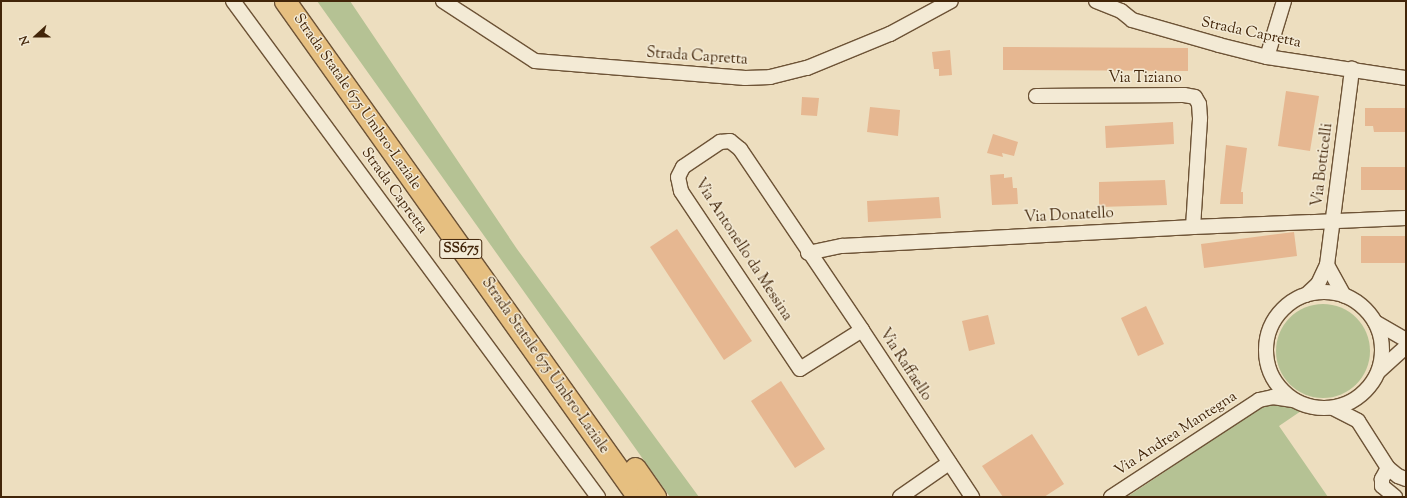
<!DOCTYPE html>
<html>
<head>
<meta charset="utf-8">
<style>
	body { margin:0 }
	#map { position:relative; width:1407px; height:498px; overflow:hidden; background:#eddebf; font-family:"Sorts Mill Goudy",serif }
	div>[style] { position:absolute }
	.green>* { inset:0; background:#b5c294 }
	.round { border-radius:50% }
	.building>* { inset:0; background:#e6b791 }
	.roads { filter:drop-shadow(1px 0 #6d5336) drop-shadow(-1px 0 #6d5336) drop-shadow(0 1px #6d5336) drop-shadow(0 -1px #6d5336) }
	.minor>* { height:14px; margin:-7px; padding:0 7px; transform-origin:7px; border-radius:7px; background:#f3ead5 }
	.minor>.ring { margin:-7px; padding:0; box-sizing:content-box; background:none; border:14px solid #f3ead5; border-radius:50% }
	.highway>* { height:21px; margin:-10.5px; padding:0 10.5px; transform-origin:10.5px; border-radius:10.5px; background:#e6bf80 }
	span { translate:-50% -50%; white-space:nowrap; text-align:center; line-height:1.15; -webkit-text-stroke:3px #f3ead5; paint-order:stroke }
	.shield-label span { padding:1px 3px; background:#f3ead5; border:1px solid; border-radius:3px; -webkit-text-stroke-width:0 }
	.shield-label { font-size:14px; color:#422509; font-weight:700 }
	.street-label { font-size:15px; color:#422509 }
	.frame { position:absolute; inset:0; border:2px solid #422509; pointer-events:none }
	.north { position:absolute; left:16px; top:16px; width:40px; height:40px; -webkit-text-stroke:3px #f3ead5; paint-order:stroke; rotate:249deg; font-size:11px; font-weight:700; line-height:16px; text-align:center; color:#422509 }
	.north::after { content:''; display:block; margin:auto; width:14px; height:18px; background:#422509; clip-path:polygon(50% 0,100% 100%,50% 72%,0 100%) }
</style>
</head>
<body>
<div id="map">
	<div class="green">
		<i style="clip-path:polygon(317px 1px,350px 1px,517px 249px,699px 497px,670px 497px)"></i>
		<i class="round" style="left:1276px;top:304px;width:94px;height:94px"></i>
		<i style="clip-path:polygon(1285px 403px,1301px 411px,1279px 426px,1328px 497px,1127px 497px,1263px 406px)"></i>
	</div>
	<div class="building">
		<i style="clip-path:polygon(1003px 47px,1188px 48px,1188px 71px,1003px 70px)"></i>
		<i style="clip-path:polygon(950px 50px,952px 75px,939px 76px,939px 69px,934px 69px,932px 52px)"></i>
		<i style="clip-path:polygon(1286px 91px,1319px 96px,1310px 151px,1278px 146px)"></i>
		<i style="clip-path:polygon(802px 97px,819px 98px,817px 116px,801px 115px)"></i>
		<i style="clip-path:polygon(870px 107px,900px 110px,898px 136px,867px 132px)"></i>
		<i style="clip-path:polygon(1365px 108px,1406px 108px,1406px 132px,1374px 132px,1373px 126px,1365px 126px)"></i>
		<i style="clip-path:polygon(1173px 122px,1174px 144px,1106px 148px,1105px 126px)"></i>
		<i style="clip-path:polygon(993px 134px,1018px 142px,1014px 156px,1002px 153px,1003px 157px,987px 153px)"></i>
		<i style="clip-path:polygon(1226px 145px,1247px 148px,1241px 192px,1243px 192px,1243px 204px,1220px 204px)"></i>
		<i style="clip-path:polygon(1361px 167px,1406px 167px,1406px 190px,1361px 190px)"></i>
		<i style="clip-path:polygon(1004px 174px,1004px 178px,1012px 177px,1013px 188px,1017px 188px,1018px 204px,992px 205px,990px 175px)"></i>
		<i style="clip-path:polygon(1165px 180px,1167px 205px,1099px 207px,1099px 182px)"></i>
		<i style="clip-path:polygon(939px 197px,941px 218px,868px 222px,867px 201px)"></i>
		<i style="clip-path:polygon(677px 229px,752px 341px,724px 360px,650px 247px)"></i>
		<i style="clip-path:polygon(1294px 232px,1297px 256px,1204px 268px,1201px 244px)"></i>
		<i style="clip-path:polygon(1361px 236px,1406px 236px,1406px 263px,1361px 263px)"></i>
		<i style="clip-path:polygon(1146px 306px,1164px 344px,1138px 356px,1121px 318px)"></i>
		<i style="clip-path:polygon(988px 315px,995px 344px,969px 351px,962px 321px)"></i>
		<i style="clip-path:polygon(781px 381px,825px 449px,795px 468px,751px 401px)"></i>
		<i style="clip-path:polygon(1032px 434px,1064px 484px,1044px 497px,1003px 497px,982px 466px)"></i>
	</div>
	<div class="roads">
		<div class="minor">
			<i style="left:233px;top:1px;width:616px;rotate:53.65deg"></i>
			<i style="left:443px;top:1px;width:110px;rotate:33.1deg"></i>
			<i style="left:535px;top:61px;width:211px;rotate:4.6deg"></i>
			<i style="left:745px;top:78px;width:25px;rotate:-2deg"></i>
			<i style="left:770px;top:77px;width:38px;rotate:-14deg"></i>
			<i style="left:807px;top:68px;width:90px;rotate:-22.3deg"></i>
			<i style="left:890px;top:34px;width:69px;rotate:-28.4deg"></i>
			<i style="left:1096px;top:1px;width:27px;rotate:22deg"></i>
			<i style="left:1121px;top:11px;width:14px;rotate:39deg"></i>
			<i style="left:1132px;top:20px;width:91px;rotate:16deg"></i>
			<i style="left:1219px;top:45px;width:49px;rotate:14deg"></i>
			<i style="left:1267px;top:57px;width:141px;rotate:8.6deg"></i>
			<i style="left:1267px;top:57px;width:59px;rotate:-73.1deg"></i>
			<i style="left:1036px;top:96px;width:148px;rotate:-0.4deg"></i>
			<i style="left:1184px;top:95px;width:11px;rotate:10deg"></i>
			<i style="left:1195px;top:97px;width:8px;rotate:60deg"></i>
			<i style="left:1199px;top:104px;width:15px;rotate:86deg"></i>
			<i style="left:1200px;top:119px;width:108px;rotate:93.7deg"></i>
			<i style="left:808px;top:253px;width:35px;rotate:-12deg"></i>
			<i style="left:842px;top:246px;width:352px;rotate:-3.1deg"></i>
			<i style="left:1193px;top:227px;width:213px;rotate:-2.4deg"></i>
			<i style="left:1327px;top:265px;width:35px;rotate:61deg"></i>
			<i class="ring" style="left:1266px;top:292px;width:102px;height:102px"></i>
			<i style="left:1306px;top:295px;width:16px;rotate:-43deg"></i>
			<i style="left:1318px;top:284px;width:21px;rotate:-65deg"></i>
			<i style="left:1327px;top:265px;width:198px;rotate:-82.7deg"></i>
			<i style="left:1375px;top:322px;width:36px;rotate:30deg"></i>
			<i style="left:862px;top:330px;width:73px;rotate:147.8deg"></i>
			<i style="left:800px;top:369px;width:214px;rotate:-123.8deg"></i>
			<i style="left:681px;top:191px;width:14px;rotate:-102deg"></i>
			<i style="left:678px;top:177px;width:11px;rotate:-63deg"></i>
			<i style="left:683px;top:167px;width:45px;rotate:-34deg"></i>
			<i style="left:720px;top:142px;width:10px;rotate:-6deg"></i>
			<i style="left:730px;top:141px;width:13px;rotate:39deg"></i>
			<i style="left:740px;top:149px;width:218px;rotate:56deg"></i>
			<i style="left:862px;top:330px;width:200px;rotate:56.6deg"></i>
			<i style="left:1379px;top:371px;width:36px;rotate:-42deg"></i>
			<i style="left:1333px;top:408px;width:28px;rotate:27deg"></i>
			<i style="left:1358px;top:421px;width:56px;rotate:57.4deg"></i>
			<i style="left:1388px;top:468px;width:13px;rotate:39deg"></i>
			<i style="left:1398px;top:476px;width:9px;rotate:21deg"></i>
			<i style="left:1388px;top:468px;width:13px;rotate:119deg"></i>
			<i style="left:1382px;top:479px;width:7px;rotate:90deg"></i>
			<i style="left:1382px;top:486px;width:17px;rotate:40deg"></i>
			<i style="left:900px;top:497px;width:60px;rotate:-34.8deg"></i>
			<i style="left:1111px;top:497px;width:177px;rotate:-33.2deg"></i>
			<i style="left:1259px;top:400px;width:14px;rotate:-12deg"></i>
			<i style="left:1273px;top:397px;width:20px;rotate:9deg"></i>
		</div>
		<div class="highway">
			<i style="left:285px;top:1px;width:609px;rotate:54.56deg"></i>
			<i style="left:635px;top:468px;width:35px;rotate:55deg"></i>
		</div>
	</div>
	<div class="shield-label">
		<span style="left:461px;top:249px">SS675</span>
	</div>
	<div class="street-label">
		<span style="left:1251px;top:33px;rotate:12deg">Strada Capretta</span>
		<span style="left:697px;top:57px;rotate:4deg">Strada Capretta</span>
		<span style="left:1145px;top:79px">Via Tiziano</span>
		<span style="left:357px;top:102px;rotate:55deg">Strada Statale 675 Umbro-Laziale</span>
		<span style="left:1323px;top:165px;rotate:-83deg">Via Botticelli</span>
		<span style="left:394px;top:191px;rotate:54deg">Strada Capretta</span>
		<span style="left:1069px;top:216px;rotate:-3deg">Via Donatello</span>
		<span style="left:743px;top:250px;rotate:57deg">Via Antonello da Messina</span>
		<span style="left:905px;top:365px;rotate:57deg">Via Raffaello</span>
		<span style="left:545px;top:366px;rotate:55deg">Strada Statale 675 Umbro-Laziale</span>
		<span style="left:1176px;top:434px;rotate:-33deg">Via Andrea Mantegna</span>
	</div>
	<div class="frame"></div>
	<div class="north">N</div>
</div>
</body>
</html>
